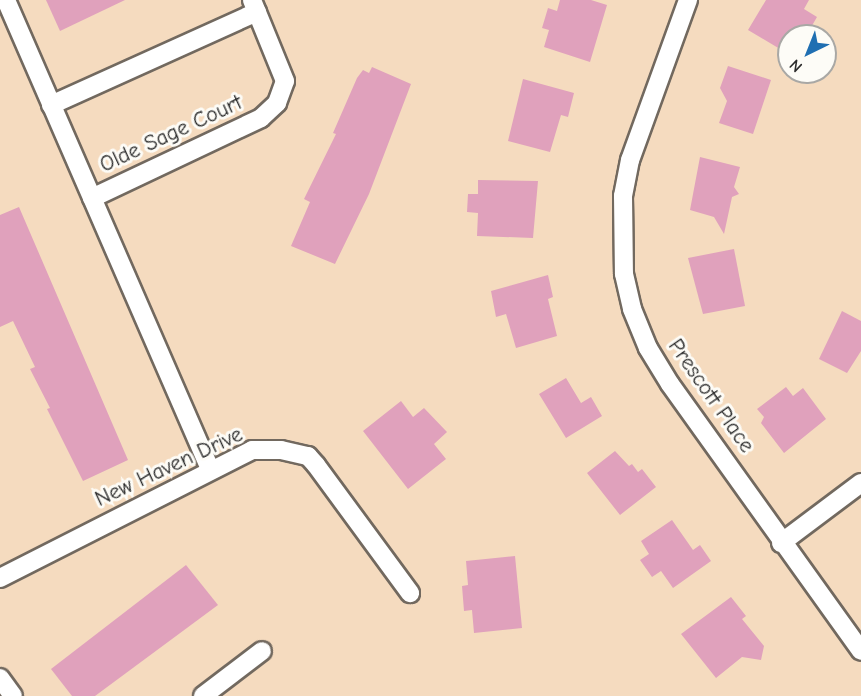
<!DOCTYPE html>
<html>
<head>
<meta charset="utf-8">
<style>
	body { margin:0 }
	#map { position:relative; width:861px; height:696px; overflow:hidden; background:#f5dbbf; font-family:"Comic Neue",sans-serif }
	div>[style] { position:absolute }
	.building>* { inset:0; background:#e0a1bc }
	.roads { filter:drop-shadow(2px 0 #72695f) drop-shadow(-2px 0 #72695f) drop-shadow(0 2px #72695f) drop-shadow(0 -2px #72695f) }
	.minor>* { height:18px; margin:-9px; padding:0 9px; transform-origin:9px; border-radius:9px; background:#fff }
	span { translate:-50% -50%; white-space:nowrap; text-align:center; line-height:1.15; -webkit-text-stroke:6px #fdfcf7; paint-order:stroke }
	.street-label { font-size:22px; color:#2b2b2b }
	.north { position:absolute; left:777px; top:24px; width:60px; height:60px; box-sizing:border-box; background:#fdfcf7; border:2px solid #a9a8a5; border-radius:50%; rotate:223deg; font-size:16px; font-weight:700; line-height:24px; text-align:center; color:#2b2b2b }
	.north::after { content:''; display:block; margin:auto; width:21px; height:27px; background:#1f6fb2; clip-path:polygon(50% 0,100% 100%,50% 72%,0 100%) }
</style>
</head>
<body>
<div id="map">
	<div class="building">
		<i style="clip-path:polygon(46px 0,125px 0,60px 31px)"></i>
		<i style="clip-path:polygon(560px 0,591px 0,607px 5px,590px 62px,544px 47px,549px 30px,542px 28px,548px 8px,557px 11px)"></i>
		<i style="clip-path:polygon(766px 0,809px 0,804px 9px,817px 17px,806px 36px,788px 36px,780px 49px,748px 30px)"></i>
		<i style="clip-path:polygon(728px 66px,771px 80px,753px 134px,719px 123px,727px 101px,720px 88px)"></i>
		<i style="clip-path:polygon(372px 67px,411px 84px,369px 194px,335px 264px,291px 246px,310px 202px,304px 199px,336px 134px,333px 133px,357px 78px,363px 70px,369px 73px)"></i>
		<i style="clip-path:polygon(523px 79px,574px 93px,568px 117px,561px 115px,550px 152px,508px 141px)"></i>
		<i style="clip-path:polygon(700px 157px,740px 167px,734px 187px,739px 194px,732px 197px,724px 234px,714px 217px,690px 210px)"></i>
		<i style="clip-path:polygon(478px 180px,538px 181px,533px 238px,477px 236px,478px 213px,467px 212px,468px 194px,478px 194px)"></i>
		<i style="clip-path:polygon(19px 207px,128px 460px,83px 481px,47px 409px,50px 408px,30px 369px,35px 367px,13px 321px,0 327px,0 215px)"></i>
		<i style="clip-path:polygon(734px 249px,745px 306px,703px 314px,688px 258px)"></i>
		<i style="clip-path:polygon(548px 275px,553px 297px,548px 299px,557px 336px,516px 348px,506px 314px,496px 317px,491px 291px)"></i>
		<i style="clip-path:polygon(842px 311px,861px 321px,861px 351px,847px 373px,819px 359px)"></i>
		<i style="clip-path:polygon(566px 378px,581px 403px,591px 397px,602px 416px,566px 438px,539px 394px)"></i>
		<i style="clip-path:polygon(786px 387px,793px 396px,803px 388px,826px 419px,784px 453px,761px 423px,764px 417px,757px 409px)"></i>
		<i style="clip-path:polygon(401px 401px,413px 417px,424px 408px,447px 432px,434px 444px,446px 459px,408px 489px,363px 431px)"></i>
		<i style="clip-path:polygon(615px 451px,629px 466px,632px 464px,638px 472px,642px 469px,656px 487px,620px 515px,587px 473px)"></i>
		<i style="clip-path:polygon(672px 520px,693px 550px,700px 545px,711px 561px,673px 588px,661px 571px,652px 577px,640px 560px,649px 554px,641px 541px)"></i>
		<i style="clip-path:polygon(515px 556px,522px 628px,474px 633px,472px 610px,464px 611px,462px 586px,468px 585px,466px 561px)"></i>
		<i style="clip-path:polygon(186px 565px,218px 605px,95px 696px,72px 696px,51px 669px)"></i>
		<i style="clip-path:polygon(731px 597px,746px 616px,742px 619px,764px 646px,761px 660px,742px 657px,716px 678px,681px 634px)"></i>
	</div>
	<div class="roads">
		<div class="minor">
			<i style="left:6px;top:0;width:511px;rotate:66.49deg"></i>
			<i style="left:688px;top:0;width:170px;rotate:109.9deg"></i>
			<i style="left:630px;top:160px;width:37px;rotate:101deg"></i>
			<i style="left:623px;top:196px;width:78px;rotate:89.3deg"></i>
			<i style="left:624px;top:274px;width:36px;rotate:77deg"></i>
			<i style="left:632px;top:309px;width:42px;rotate:67.7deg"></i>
			<i style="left:648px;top:348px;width:42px;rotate:58.6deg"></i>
			<i style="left:670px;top:384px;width:328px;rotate:54.4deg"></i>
			<i style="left:51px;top:105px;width:226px;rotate:-24.3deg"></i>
			<i style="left:92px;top:198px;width:187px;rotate:-25.3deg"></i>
			<i style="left:261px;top:118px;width:22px;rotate:-43deg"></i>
			<i style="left:277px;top:103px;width:23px;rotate:-70deg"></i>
			<i style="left:285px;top:81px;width:87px;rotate:-112.2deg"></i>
			<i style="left:781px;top:543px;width:100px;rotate:-36.9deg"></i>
			<i style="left:0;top:578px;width:283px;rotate:-26.9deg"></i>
			<i style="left:252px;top:450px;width:29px"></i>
			<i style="left:281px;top:450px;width:28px;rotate:13deg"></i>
			<i style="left:308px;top:456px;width:12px;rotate:48deg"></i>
			<i style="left:316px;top:465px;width:159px;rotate:53.7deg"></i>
			<i style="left:0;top:678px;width:22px;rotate:54deg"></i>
			<i style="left:203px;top:696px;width:74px;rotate:-37.3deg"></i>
		</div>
	</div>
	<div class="street-label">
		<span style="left:171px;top:134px;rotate:-25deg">Olde Sage Court</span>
		<span style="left:711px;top:396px;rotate:55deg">Prescott Place</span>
		<span style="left:169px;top:467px;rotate:-25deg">New Haven Drive</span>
	</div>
	<div class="north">N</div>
</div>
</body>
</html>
